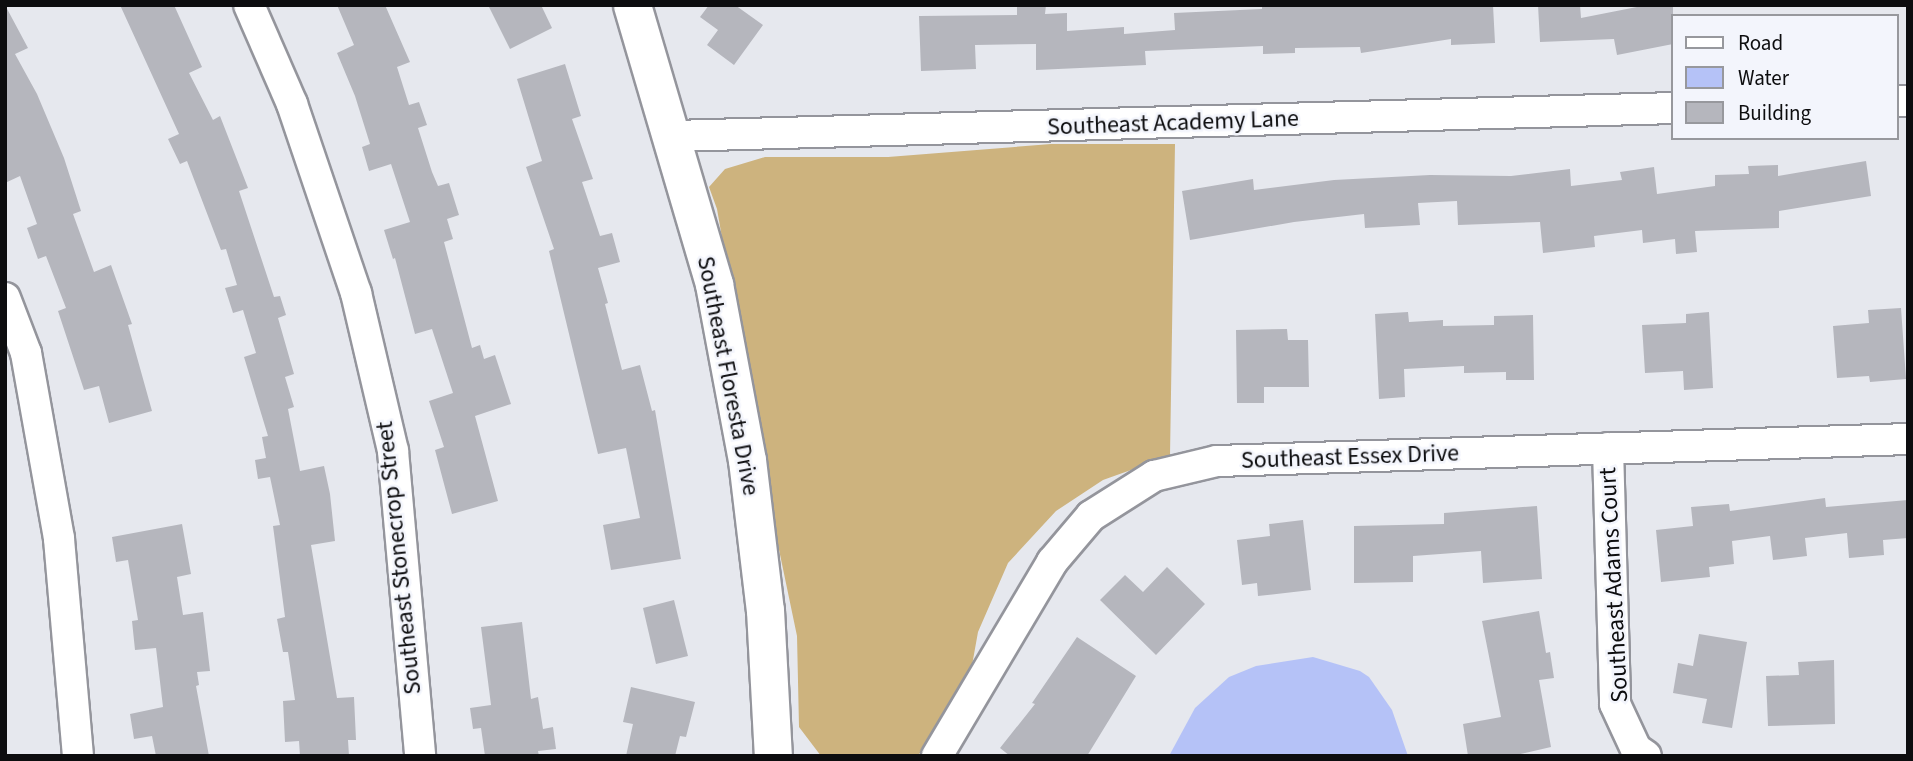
<!DOCTYPE html>
<html>
<head>
<meta charset="utf-8">
<style>
	body { margin:0 }
	#map { position:relative; width:1913px; height:761px; overflow:hidden; background:#e6e8ee; font-family:"Source Sans 3",sans-serif }
	div>[style] { position:absolute }
	.forest>* { inset:0; background:#cdb37e }
	.water>* { inset:0; background:#b5c2f7 }
	.building>* { inset:0; background:#b5b6bd }
	.roads { filter:drop-shadow(2px 0 #94959c) drop-shadow(-2px 0 #94959c) drop-shadow(0 2px #94959c) drop-shadow(0 -2px #94959c) }
	.minor>* { height:30px; margin:-15px; padding:0 15px; transform-origin:15px; border-radius:15px; background:#fff }
	.tertiary>* { height:37px; margin:-18.5px; padding:0 18.5px; transform-origin:18.5px; border-radius:18.5px; background:#fff }
	span { translate:-50% -50%; white-space:nowrap; text-align:center; line-height:1.15; -webkit-text-stroke:5px #f3f5fc; paint-order:stroke }
	.street-label { font-size:24px; color:#0d0d0f }
	.frame { position:absolute; inset:0; border:7px solid #0d0d0f; pointer-events:none }
	.legend { position:absolute; left:1671px; top:14px; width:228px; height:126px; box-sizing:border-box; background:#f3f5fc; border:2px solid #97989d; margin:0; padding:9px 12px; list-style:none; font-size:21px; color:#0d0d0f }
	.legend li { display:flex; align-items:center; gap:14px; height:35px }
	.legend b { width:35px; border:2px solid #97989d }
</style>
</head>
<body>
<div id="map">
	<div class="forest">
		<i style="clip-path:polygon(1051px 144px,1175px 144px,1170px 456px,1103px 480px,1056px 511px,1008px 563px,978px 632px,971px 671px,927px 746px,917px 756px,821px 756px,799px 727px,797px 636px,763px 473px,717px 209px,709px 187px,725px 169px,765px 157px,888px 157px)"></i>
	</div>
	<div class="water">
		<i style="clip-path:polygon(1313px 657px,1360px 671px,1369px 677px,1392px 710px,1408px 756px,1169px 756px,1195px 708px,1229px 677px,1256px 666px)"></i>
	</div>
	<div class="building">
		<i style="clip-path:polygon(5px 5px,28px 48px,15px 54px,37px 94px,64px 158px,81px 211px,73px 214px,94px 272px,111px 265px,132px 324px,128px 325px,152px 411px,109px 423px,99px 386px,84px 390px,58px 311px,66px 308px,46px 256px,38px 259px,27px 228px,37px 224px,20px 176px,5px 183px)"></i>
		<i style="clip-path:polygon(120px 5px,174px 5px,202px 67px,189px 73px,213px 120px,220px 116px,248px 188px,239px 191px,274px 297px,280px 296px,286px 315px,278px 318px,294px 374px,285px 377px,294px 407px,288px 409px,300px 471px,324px 466px,330px 494px,335px 541px,311px 545px,337px 698px,354px 697px,356px 740px,348px 740px,349px 756px,300px 756px,299px 741px,285px 742px,283px 701px,295px 700px,288px 652px,283px 652px,277px 619px,285px 617px,273px 526px,280px 525px,270px 477px,258px 479px,255px 460px,266px 458px,262px 437px,268px 436px,244px 357px,256px 353px,243px 310px,233px 313px,225px 288px,237px 285px,226px 249px,221px 250px,187px 161px,180px 164px,168px 139px,179px 134px)"></i>
		<i style="clip-path:polygon(337px 5px,385px 5px,410px 62px,397px 67px,409px 105px,419px 102px,427px 125px,418px 128px,432px 172px,438px 186px,449px 183px,459px 215px,447px 219px,453px 239px,444px 242px,472px 348px,480px 345px,484px 359px,495px 355px,511px 404px,475px 416px,498px 501px,452px 514px,435px 450px,444px 447px,429px 401px,453px 393px,432px 329px,415px 334px,395px 258px,393px 259px,384px 230px,410px 222px,391px 164px,369px 171px,362px 147px,370px 144px,355px 96px,337px 53px,354px 45px)"></i>
		<i style="clip-path:polygon(488px 5px,541px 5px,552px 28px,510px 49px)"></i>
		<i style="clip-path:polygon(709px 5px,735px 5px,763px 25px,734px 65px,707px 45px,718px 30px,700px 17px)"></i>
		<i style="clip-path:polygon(1017px 5px,1046px 5px,1045px 14px,1067px 13px,1067px 31px,1124px 27px,1124px 34px,1175px 30px,1174px 13px,1262px 9px,1262px 5px,1493px 5px,1495px 43px,1451px 45px,1451px 39px,1361px 53px,1360px 47px,1295px 48px,1295px 53px,1263px 54px,1263px 46px,1145px 51px,1146px 65px,1036px 70px,1036px 44px,975px 45px,976px 69px,921px 71px,919px 16px,1017px 15px)"></i>
		<i style="clip-path:polygon(1538px 5px,1580px 5px,1581px 18px,1647px 5px,1673px 5px,1673px 44px,1617px 55px,1614px 39px,1540px 42px)"></i>
		<i style="clip-path:polygon(565px 64px,581px 116px,572px 119px,593px 179px,582px 182px,600px 236px,612px 233px,620px 262px,598px 268px,608px 303px,605px 304px,622px 370px,640px 365px,652px 411px,655px 410px,681px 559px,611px 570px,603px 525px,640px 518px,626px 448px,598px 454px,549px 251px,554px 249px,526px 167px,542px 161px,517px 79px)"></i>
		<i style="clip-path:polygon(1866px 161px,1871px 196px,1779px 211px,1779px 228px,1695px 231px,1697px 252px,1676px 254px,1675px 239px,1643px 243px,1642px 230px,1594px 236px,1595px 247px,1543px 253px,1540px 222px,1458px 225px,1457px 201px,1418px 203px,1420px 225px,1365px 228px,1364px 214px,1294px 222px,1190px 240px,1182px 191px,1253px 179px,1254px 190px,1334px 180px,1430px 175px,1511px 176px,1570px 169px,1571px 186px,1622px 180px,1620px 172px,1654px 167px,1657px 194px,1715px 186px,1715px 175px,1749px 174px,1748px 166px,1778px 165px,1778px 176px)"></i>
		<i style="clip-path:polygon(1901px 308px,1906px 379px,1870px 382px,1869px 376px,1837px 378px,1833px 326px,1869px 323px,1868px 310px)"></i>
		<i style="clip-path:polygon(1408px 312px,1409px 322px,1443px 320px,1443px 326px,1494px 325px,1494px 316px,1533px 315px,1534px 380px,1506px 380px,1506px 372px,1464px 373px,1464px 366px,1404px 369px,1405px 397px,1379px 399px,1375px 314px)"></i>
		<i style="clip-path:polygon(1709px 312px,1713px 388px,1684px 390px,1683px 371px,1645px 373px,1642px 325px,1686px 323px,1686px 314px)"></i>
		<i style="clip-path:polygon(1287px 329px,1288px 340px,1308px 340px,1309px 387px,1264px 387px,1264px 403px,1237px 403px,1236px 330px)"></i>
		<i style="clip-path:polygon(1825px 498px,1826px 507px,1908px 500px,1908px 538px,1883px 540px,1884px 555px,1849px 558px,1847px 533px,1805px 538px,1807px 556px,1773px 560px,1770px 536px,1732px 541px,1734px 564px,1709px 567px,1710px 577px,1661px 582px,1656px 530px,1693px 526px,1691px 507px,1729px 504px,1730px 511px)"></i>
		<i style="clip-path:polygon(1537px 506px,1542px 579px,1483px 583px,1481px 551px,1413px 556px,1413px 582px,1354px 583px,1354px 526px,1444px 524px,1444px 513px)"></i>
		<i style="clip-path:polygon(1303px 520px,1311px 590px,1258px 596px,1257px 583px,1242px 585px,1237px 540px,1270px 536px,1269px 524px)"></i>
		<i style="clip-path:polygon(182px 524px,191px 574px,177px 577px,183px 615px,203px 612px,210px 671px,197px 672px,199px 685px,196px 686px,209px 756px,156px 756px,152px 736px,134px 739px,130px 714px,163px 707px,156px 648px,135px 650px,132px 621px,138px 620px,128px 560px,116px 562px,112px 537px)"></i>
		<i style="clip-path:polygon(1167px 567px,1205px 604px,1156px 655px,1100px 600px,1125px 575px,1143px 592px)"></i>
		<i style="clip-path:polygon(674px 600px,688px 656px,656px 664px,643px 608px)"></i>
		<i style="clip-path:polygon(1539px 611px,1546px 653px,1550px 652px,1554px 678px,1539px 680px,1551px 747px,1512px 756px,1468px 756px,1463px 724px,1501px 717px,1482px 621px)"></i>
		<i style="clip-path:polygon(522px 622px,531px 699px,538px 697px,543px 729px,553px 727px,556px 749px,538px 751px,539px 756px,485px 756px,481px 728px,473px 729px,470px 708px,491px 705px,481px 627px)"></i>
		<i style="clip-path:polygon(1699px 634px,1747px 642px,1732px 728px,1702px 723px,1707px 699px,1673px 693px,1678px 663px,1693px 666px)"></i>
		<i style="clip-path:polygon(1077px 637px,1136px 676px,1087px 756px,1010px 756px,1000px 748px,1035px 704px,1032px 703px)"></i>
		<i style="clip-path:polygon(1834px 660px,1835px 724px,1768px 726px,1766px 676px,1799px 675px,1798px 662px)"></i>
		<i style="clip-path:polygon(631px 687px,695px 702px,686px 737px,680px 736px,675px 756px,626px 756px,633px 724px,623px 722px)"></i>
	</div>
	<div class="roads">
		<div class="minor">
			<i style="left:249px;top:5px;width:108px;rotate:66.5deg"></i>
			<i style="left:292px;top:104px;width:200px;rotate:71.3deg"></i>
			<i style="left:356px;top:293px;width:162px;rotate:76.8deg"></i>
			<i style="left:393px;top:451px;width:306px;rotate:84.9deg"></i>
			<i style="left:1897px;top:101px;width:11px"></i>
			<i style="left:673px;top:136px;width:1000px;rotate:-1.6deg"></i>
			<i style="left:5px;top:298px;width:59px;rotate:69.1deg"></i>
			<i style="left:26px;top:353px;width:189px;rotate:79.9deg"></i>
			<i style="left:59px;top:539px;width:218px;rotate:85deg"></i>
			<i style="left:1608px;top:448px;width:256px;rotate:88.4deg"></i>
			<i style="left:1615px;top:704px;width:50px;rotate:65deg"></i>
			<i style="left:1636px;top:749px;width:12px;rotate:35deg"></i>
			<i style="left:937px;top:756px;width:226px;rotate:-59.3deg"></i>
			<i style="left:1052px;top:562px;width:60px;rotate:-49.7deg"></i>
			<i style="left:1091px;top:516px;width:75px;rotate:-32.4deg"></i>
			<i style="left:1154px;top:476px;width:65px;rotate:-13.4deg"></i>
			<i style="left:1217px;top:461px;width:691px;rotate:-1.82deg"></i>
		</div>
		<div class="tertiary">
			<i style="left:632px;top:5px;width:291px;rotate:73.6deg"></i>
			<i style="left:714px;top:284px;width:179px;rotate:79.4deg"></i>
			<i style="left:747px;top:460px;width:151px;rotate:83.2deg"></i>
			<i style="left:765px;top:610px;width:146px;rotate:86.9deg"></i>
		</div>
	</div>
	<div class="street-label">
		<span style="left:1173px;top:123px;rotate:-2deg">Southeast Academy Lane</span>
		<span style="left:728px;top:376px;rotate:79deg">Southeast Floresta Drive</span>
		<span style="left:1350px;top:457px;rotate:-2deg">Southeast Essex Drive</span>
		<span style="left:399px;top:558px;rotate:-96deg">Southeast Stonecrop Street</span>
		<span style="left:1614px;top:585px;rotate:-93deg">Southeast Adams Court</span>
	</div>
	<div class="frame"></div>
	<ul class="legend">
	<li><b style="height:9px;background:#fff"></b>Road</li>
	<li><b style="height:19px;background:#b5c2f7"></b>Water</li>
	<li><b style="height:19px;background:#b5b6bd"></b>Building</li>
	</ul>
</div>
</body>
</html>
